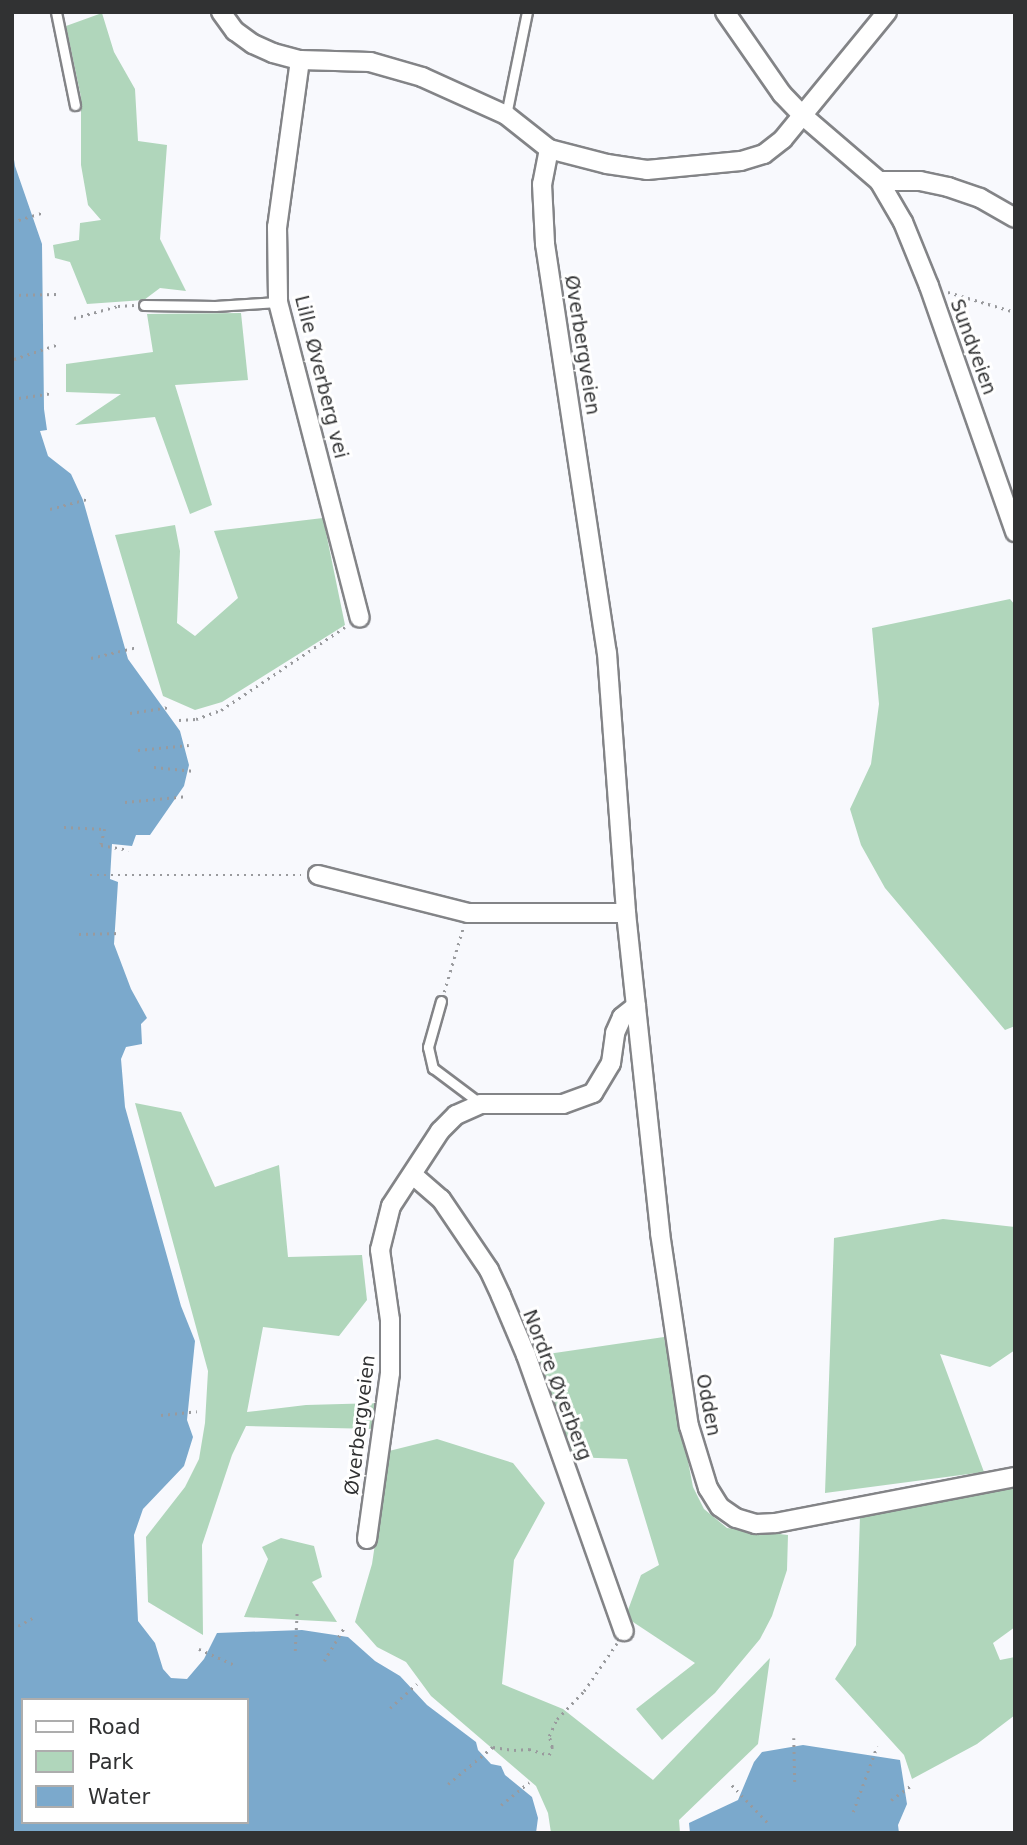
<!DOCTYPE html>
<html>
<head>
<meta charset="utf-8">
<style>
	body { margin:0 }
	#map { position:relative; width:1027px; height:1845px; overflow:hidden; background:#f8f9fd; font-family:"DejaVu Sans",sans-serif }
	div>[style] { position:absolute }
	.green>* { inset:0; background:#b0d6bb }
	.water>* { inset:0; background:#7ba9cc }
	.path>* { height:2.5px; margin-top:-1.25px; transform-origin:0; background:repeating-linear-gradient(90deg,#999a9d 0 2px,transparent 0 7px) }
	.roads { filter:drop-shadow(2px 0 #838487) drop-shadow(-2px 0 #838487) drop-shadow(0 2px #838487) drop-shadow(0 -2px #838487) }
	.service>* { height:9px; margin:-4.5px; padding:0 4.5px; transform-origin:4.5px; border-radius:4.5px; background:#fff }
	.minor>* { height:18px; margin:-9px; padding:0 9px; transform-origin:9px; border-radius:9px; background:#fff }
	span { translate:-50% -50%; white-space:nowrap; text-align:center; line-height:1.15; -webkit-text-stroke:6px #fff; paint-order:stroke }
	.street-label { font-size:19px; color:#313233 }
	.frame { position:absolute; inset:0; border:14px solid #313233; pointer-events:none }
	.legend { position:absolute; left:21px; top:1698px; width:228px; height:126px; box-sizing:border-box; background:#fff; border:2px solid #adadad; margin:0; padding:9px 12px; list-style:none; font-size:21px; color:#313233 }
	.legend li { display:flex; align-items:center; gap:14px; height:35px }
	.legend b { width:35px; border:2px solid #adadad }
</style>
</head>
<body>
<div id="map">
	<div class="green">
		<i style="clip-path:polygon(102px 13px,114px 52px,135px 89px,138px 141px,167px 145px,160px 239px,186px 291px,160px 288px,144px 300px,87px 304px,70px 262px,55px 258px,53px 245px,79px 240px,80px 223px,101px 220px,88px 205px,81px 165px,81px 97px,66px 26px)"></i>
		<i style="clip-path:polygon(241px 313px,248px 380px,175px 385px,212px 505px,190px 514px,155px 417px,75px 425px,121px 394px,66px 392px,66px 364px,153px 352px,147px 314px)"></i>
		<i style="clip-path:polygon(323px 518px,345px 625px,222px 702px,195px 710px,163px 696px,115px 535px,175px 525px,180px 551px,177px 623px,195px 636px,238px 598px,214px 531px)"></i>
		<i style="clip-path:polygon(1010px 599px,1015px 605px,1015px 1026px,1005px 1030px,885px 888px,861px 845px,850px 809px,871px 764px,879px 704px,872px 628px)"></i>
		<i style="clip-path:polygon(135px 1103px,181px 1112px,215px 1187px,279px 1165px,288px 1257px,362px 1255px,367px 1300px,339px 1336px,263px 1327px,247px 1412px,306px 1405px,378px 1403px,375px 1429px,246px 1426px,232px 1455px,202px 1545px,203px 1635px,148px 1602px,146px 1537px,185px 1487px,199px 1459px,205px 1423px,208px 1371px)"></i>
		<i style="clip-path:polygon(943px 1219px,1015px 1227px,1015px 1350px,990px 1367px,940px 1354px,984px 1472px,825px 1493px,834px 1238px)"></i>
		<i style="clip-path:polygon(664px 1337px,693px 1487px,704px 1509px,727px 1528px,788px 1535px,787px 1570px,772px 1616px,760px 1639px,715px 1693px,662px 1740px,636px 1709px,695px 1663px,630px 1620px,628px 1610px,641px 1575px,659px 1565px,627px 1459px,568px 1457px,534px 1356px)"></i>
		<i style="clip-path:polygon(437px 1439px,513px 1463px,545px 1503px,514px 1560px,502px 1684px,563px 1709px,653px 1780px,770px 1658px,758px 1744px,679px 1820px,680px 1833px,551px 1833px,548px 1813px,536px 1786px,431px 1696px,406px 1662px,377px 1647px,355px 1622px,372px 1564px,389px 1451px)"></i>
		<i style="clip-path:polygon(1015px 1484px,1015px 1627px,993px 1643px,1000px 1660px,1015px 1657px,1015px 1715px,977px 1744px,912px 1779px,904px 1755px,835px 1679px,856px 1645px,860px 1516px)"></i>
		<i style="clip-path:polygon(281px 1538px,314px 1546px,322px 1577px,312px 1582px,337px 1622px,244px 1617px,268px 1559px,262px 1547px)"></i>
	</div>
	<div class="water">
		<i style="clip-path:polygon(evenodd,12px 146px,15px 166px,42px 244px,44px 409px,47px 430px,40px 431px,48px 456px,71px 474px,83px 500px,128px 659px,180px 731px,189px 765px,184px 786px,150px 835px,136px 835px,132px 846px,112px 844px,110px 879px,118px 882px,114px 944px,131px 989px,147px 1018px,141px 1024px,142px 1044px,126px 1047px,121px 1059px,125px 1107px,181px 1306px,195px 1341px,187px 1420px,193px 1437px,184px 1466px,143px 1509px,134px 1535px,138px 1621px,155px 1643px,163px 1669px,171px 1678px,187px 1679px,204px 1659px,217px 1633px,302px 1630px,348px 1637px,375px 1661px,400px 1676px,427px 1705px,476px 1742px,478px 1750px,491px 1764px,501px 1766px,505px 1775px,532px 1797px,538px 1818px,536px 1833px,12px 1833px,12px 146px,23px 1700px,247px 1700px,247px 1822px,23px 1822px,23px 1700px)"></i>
		<i style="clip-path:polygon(803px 1745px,900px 1760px,907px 1804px,898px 1825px,899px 1833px,690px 1833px,689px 1823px,738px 1800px,754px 1762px,762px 1752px)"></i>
	</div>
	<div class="path">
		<i style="left:12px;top:222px;width:31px;rotate:-17deg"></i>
		<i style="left:948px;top:292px;width:70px;rotate:16.6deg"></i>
		<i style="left:12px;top:295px;width:45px;rotate:-1.3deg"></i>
		<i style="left:74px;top:318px;width:46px;rotate:-15.3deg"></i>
		<i style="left:118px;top:306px;width:16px;rotate:-4deg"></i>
		<i style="left:14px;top:359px;width:47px;rotate:-18.4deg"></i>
		<i style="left:12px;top:399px;width:41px;rotate:-8.3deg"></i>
		<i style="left:50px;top:509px;width:39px;rotate:-15deg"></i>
		<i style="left:91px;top:658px;width:47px;rotate:-13.4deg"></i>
		<i style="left:130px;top:713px;width:40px;rotate:-8.5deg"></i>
		<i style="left:179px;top:720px;width:17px;rotate:-3deg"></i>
		<i style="left:196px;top:719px;width:27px;rotate:-20deg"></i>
		<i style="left:221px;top:710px;width:149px;rotate:-33.8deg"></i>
		<i style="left:138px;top:750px;width:51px;rotate:-5.6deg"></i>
		<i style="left:154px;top:767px;width:41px;rotate:5.6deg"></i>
		<i style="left:125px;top:802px;width:63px;rotate:-5.4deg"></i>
		<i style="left:64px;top:827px;width:41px;rotate:2.8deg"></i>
		<i style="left:105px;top:829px;width:16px;rotate:104deg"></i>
		<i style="left:101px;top:845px;width:28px;rotate:10deg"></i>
		<i style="left:90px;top:875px;width:211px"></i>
		<i style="left:79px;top:934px;width:42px;rotate:-1.4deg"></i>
		<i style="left:444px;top:992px;width:67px;rotate:-73.5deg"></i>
		<i style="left:161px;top:1415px;width:36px;rotate:-6deg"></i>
		<i style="left:12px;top:1629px;width:27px;rotate:-28deg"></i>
		<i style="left:199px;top:1649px;width:37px;rotate:24deg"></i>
		<i style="left:295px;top:1651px;width:41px;rotate:-87.2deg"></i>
		<i style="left:324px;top:1661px;width:39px;rotate:-59deg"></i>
		<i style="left:390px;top:1708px;width:36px;rotate:-42deg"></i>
		<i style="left:794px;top:1738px;width:48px;rotate:88.8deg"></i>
		<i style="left:493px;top:1747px;width:21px;rotate:8deg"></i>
		<i style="left:514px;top:1750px;width:15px;rotate:-4deg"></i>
		<i style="left:529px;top:1749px;width:21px;rotate:17deg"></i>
		<i style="left:549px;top:1755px;width:9px;rotate:-69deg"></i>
		<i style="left:552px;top:1747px;width:11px;rotate:-105deg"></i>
		<i style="left:549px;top:1736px;width:19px;rotate:-65deg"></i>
		<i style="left:557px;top:1719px;width:39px;rotate:-46deg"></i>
		<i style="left:584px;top:1691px;width:58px;rotate:-55.5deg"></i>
		<i style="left:448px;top:1784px;width:61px;rotate:-39.7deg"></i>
		<i style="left:732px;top:1785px;width:54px;rotate:46.5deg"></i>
		<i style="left:891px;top:1800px;width:26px;rotate:-36deg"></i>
		<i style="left:501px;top:1805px;width:36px;rotate:-39deg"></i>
		<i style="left:853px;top:1812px;width:70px;rotate:-70deg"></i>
	</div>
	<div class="roads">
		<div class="service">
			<i style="left:56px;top:12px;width:95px;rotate:78.5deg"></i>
			<i style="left:506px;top:115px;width:105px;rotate:-78.5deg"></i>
			<i style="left:144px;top:305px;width:71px;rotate:0.8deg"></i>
			<i style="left:215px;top:306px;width:63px;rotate:-3.6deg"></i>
			<i style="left:441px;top:1001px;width:48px;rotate:105.8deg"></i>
			<i style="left:428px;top:1047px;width:22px;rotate:77deg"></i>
			<i style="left:433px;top:1068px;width:60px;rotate:36.9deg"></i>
		</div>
		<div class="minor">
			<i style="left:221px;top:12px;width:24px;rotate:54deg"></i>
			<i style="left:235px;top:31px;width:22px;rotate:36deg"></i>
			<i style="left:253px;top:44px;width:22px;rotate:24deg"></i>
			<i style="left:273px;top:53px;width:28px;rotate:15deg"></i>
			<i style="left:300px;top:60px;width:70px;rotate:1.6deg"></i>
			<i style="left:370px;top:62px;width:54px;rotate:16.1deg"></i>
			<i style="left:422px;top:77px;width:92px;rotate:24.3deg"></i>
			<i style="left:506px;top:115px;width:55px;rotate:38.3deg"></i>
			<i style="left:549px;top:149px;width:36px;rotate:101deg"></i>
			<i style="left:542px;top:184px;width:60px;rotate:87.1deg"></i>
			<i style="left:545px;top:244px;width:414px;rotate:81.4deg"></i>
			<i style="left:607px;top:653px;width:261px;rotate:85.8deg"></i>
			<i style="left:626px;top:913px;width:322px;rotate:83.9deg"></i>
			<i style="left:660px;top:1233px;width:195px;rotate:81.5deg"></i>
			<i style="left:689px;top:1426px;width:65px;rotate:73deg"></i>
			<i style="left:708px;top:1488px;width:22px;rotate:58deg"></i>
			<i style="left:720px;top:1507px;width:19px;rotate:35deg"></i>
			<i style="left:736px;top:1518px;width:21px;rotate:17deg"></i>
			<i style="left:756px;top:1524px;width:20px;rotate:-3deg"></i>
			<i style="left:776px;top:1523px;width:243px;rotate:-10.9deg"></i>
			<i style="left:725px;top:12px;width:100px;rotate:55.2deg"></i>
			<i style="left:782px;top:94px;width:28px;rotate:46deg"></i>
			<i style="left:801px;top:114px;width:103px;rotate:40.7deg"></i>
			<i style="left:879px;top:181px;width:48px;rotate:59.7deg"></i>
			<i style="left:903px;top:222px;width:69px;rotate:67.9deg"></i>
			<i style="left:929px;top:286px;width:261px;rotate:70.7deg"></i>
			<i style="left:300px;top:60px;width:169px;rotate:97.8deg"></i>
			<i style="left:277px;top:227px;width:75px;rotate:89.2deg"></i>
			<i style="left:278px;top:302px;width:326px;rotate:75.5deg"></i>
			<i style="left:549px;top:149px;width:60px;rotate:14.5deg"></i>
			<i style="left:607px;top:164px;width:40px;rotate:8.5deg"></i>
			<i style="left:647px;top:170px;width:94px;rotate:-5.5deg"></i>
			<i style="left:741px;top:161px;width:24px;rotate:-17deg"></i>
			<i style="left:764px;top:154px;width:24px;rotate:-38deg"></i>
			<i style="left:783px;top:139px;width:164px;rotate:-50.7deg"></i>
			<i style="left:879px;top:181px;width:41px"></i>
			<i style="left:920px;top:181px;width:29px;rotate:12deg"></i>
			<i style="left:948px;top:187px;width:34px;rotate:19deg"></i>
			<i style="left:980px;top:198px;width:40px;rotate:29.7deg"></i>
			<i style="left:318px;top:875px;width:155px;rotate:14.2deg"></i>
			<i style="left:468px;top:913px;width:158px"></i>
			<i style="left:413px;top:1175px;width:37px;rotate:41deg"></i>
			<i style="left:441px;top:1199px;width:86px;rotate:55.9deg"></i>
			<i style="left:489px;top:1270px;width:29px;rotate:65deg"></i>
			<i style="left:501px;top:1296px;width:64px;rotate:67deg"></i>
			<i style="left:526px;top:1355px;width:293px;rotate:70.5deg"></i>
			<i style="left:367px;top:1539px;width:168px;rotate:-82.1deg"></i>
			<i style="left:390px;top:1373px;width:53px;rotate:-90deg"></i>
			<i style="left:390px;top:1320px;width:71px;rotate:-98.1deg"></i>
			<i style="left:380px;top:1250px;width:45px;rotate:-76deg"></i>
			<i style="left:391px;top:1206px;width:90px;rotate:-56.8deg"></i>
			<i style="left:440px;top:1131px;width:23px;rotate:-45deg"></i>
			<i style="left:456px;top:1115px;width:27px;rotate:-24deg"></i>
			<i style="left:481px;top:1104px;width:82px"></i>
			<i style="left:563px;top:1104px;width:32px;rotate:-20deg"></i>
			<i style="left:593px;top:1093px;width:35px;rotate:-59deg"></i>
			<i style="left:611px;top:1063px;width:30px;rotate:-82deg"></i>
			<i style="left:615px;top:1033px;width:17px;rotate:-66deg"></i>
			<i style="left:622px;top:1017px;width:18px;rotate:-38deg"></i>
		</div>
	</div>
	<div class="street-label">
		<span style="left:582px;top:345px;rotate:81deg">Øverbergveien</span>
		<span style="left:973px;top:347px;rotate:70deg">Sundveien</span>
		<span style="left:321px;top:377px;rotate:76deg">Lille Øverberg vei</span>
		<span style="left:557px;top:1385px;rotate:69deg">Nordre Øverberg</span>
		<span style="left:708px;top:1405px;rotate:79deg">Odden</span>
		<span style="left:360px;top:1425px;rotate:-83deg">Øverbergveien</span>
	</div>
	<div class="frame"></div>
	<ul class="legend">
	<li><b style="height:9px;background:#fff"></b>Road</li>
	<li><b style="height:19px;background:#b0d6bb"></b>Park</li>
	<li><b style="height:19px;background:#7ba9cc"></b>Water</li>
	</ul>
</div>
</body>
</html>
